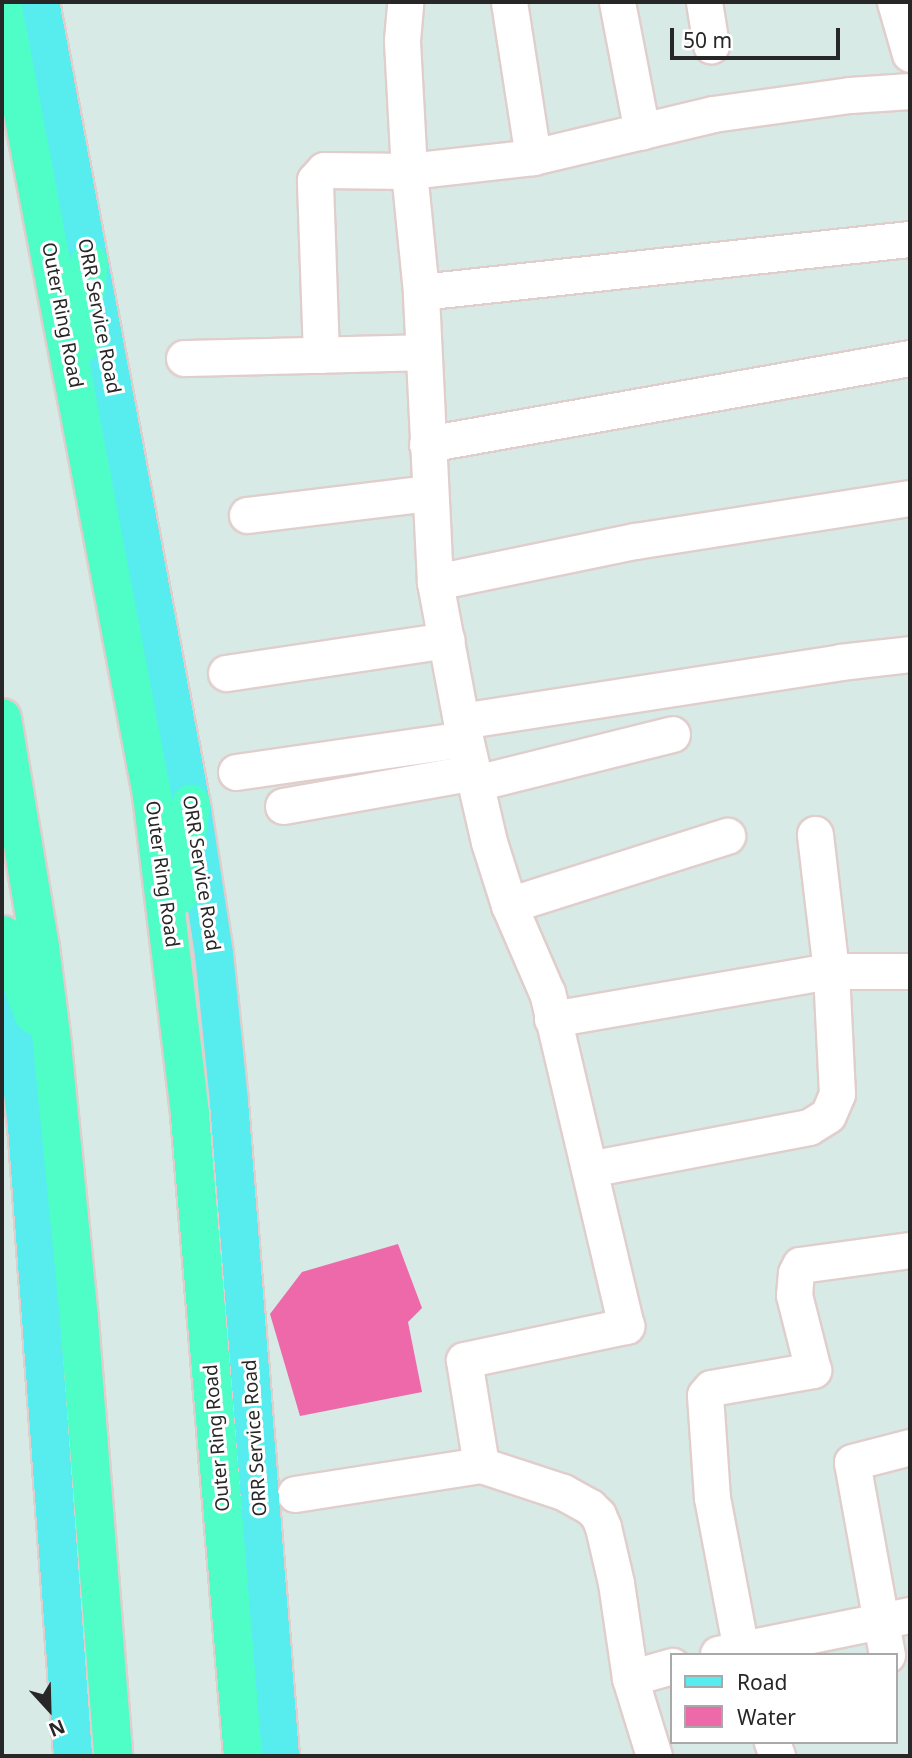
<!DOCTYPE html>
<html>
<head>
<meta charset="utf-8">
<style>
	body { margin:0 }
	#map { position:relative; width:912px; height:1758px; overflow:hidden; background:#d8eae6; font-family:"Noto Sans",sans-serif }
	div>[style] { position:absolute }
	.water>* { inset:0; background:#ed69a9 }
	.roads { filter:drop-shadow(2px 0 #e0cecd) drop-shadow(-2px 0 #e0cecd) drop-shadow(0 2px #e0cecd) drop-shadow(0 -2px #e0cecd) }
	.minor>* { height:35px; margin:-17.5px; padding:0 17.5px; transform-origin:17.5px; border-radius:17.5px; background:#fff }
	.major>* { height:38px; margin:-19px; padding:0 19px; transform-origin:19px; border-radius:19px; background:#57edef }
	.highway>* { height:38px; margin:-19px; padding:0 19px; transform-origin:19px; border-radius:19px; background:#4ffdc6 }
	span { translate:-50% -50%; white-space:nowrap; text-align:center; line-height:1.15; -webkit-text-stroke:6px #fff; paint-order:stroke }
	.street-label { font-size:19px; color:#272727 }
	.frame { position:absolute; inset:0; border:4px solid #272727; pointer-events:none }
	.legend { position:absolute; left:670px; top:1653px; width:228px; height:91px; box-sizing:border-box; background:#fff; border:2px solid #a9a9a9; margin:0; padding:9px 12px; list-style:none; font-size:21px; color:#272727 }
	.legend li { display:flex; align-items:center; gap:14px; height:35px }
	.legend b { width:35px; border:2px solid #a9a9a9 }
	.north { position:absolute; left:14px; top:1674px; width:70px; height:70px; -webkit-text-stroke:5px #fff; paint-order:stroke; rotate:158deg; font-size:19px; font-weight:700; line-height:28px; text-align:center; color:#272727 }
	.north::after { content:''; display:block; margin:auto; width:24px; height:32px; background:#272727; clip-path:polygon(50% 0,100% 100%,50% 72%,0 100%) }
	.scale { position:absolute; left:670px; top:28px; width:170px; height:32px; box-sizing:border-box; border:4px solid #272727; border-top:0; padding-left:9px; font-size:21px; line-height:24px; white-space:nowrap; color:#272727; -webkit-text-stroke:5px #fff; paint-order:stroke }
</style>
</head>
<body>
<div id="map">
	<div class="water">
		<i style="clip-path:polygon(398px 1244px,422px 1308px,408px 1322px,422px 1392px,300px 1416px,270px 1314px,302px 1272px)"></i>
	</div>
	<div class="roads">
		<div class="minor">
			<i style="left:509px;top:2px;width:157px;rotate:81.2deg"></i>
			<i style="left:617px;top:2px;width:132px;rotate:79.1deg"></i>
			<i style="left:704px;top:2px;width:44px;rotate:80.8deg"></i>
			<i style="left:895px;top:2px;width:54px;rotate:73.9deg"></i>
			<i style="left:421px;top:292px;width:492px;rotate:-6.2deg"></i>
			<i style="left:321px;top:355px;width:175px;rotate:-92deg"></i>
			<i style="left:315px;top:180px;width:13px;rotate:-48deg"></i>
			<i style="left:324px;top:170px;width:85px;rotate:0.7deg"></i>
			<i style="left:409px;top:171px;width:131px;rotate:-93.1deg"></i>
			<i style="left:402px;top:40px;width:38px;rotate:-85deg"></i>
			<i style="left:184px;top:358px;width:239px;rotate:-1.4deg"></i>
			<i style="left:427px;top:444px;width:491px;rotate:-10.1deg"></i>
			<i style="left:247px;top:515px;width:183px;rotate:-6.9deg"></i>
			<i style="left:435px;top:582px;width:204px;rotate:-11.6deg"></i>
			<i style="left:635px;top:541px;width:278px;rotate:-8.9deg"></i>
			<i style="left:226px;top:673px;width:223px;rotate:-8.5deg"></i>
			<i style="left:461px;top:721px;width:384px;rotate:-8.8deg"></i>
			<i style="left:840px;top:662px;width:70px;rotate:-6.5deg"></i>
			<i style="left:236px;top:772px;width:231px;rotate:-8.2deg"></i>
			<i style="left:476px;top:783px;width:202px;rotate:-14deg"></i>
			<i style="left:283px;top:806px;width:193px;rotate:-10.1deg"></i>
			<i style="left:509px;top:905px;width:229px;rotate:-17.6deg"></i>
			<i style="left:552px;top:1019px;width:283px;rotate:-9.8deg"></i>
			<i style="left:831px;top:971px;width:79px"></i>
			<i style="left:589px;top:1169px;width:224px;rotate:-10.8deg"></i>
			<i style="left:809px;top:1127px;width:22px;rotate:-32deg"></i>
			<i style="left:828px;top:1115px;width:23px;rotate:-67deg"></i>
			<i style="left:837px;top:1094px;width:123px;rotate:-92.8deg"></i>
			<i style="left:831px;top:971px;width:138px;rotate:-96.7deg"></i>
			<i style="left:481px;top:1465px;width:106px;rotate:-99.2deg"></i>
			<i style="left:464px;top:1360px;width:166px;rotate:-11.9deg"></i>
			<i style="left:626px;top:1326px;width:342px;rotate:-103.3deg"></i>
			<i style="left:547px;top:993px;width:96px;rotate:-113.4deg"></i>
			<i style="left:509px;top:905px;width:66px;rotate:-107.6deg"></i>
			<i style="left:489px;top:842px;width:124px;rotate:-103deg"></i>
			<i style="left:461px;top:721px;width:141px;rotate:-100.6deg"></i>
			<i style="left:435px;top:582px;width:290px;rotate:-92.8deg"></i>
			<i style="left:421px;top:292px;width:122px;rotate:-95.7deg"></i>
			<i style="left:409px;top:171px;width:125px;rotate:-6.4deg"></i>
			<i style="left:533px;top:157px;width:185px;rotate:-13.4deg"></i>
			<i style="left:713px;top:114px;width:138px;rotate:-7.9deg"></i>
			<i style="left:850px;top:95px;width:60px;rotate:-3.8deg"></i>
			<i style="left:295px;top:1494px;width:188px;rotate:-8.9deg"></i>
			<i style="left:481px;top:1465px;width:86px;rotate:18.2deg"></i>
			<i style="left:563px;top:1492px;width:31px;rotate:29deg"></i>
			<i style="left:590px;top:1507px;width:11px;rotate:45deg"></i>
			<i style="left:598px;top:1515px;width:13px;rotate:67deg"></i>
			<i style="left:603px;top:1527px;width:57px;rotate:76.9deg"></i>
			<i style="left:616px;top:1583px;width:96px;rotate:81.6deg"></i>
			<i style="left:630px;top:1678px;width:82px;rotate:72.9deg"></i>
			<i style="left:718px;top:1654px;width:196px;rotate:-11.5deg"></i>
			<i style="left:742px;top:1655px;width:160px;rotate:-100.8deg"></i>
			<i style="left:712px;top:1498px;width:103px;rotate:-93.9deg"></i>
			<i style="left:705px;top:1395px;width:9px;rotate:-49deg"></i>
			<i style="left:711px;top:1388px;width:104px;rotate:-10deg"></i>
			<i style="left:813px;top:1370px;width:77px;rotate:-104.2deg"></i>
			<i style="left:794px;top:1295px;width:22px;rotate:-85deg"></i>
			<i style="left:796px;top:1273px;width:9px;rotate:-63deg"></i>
			<i style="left:800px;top:1265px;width:111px;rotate:-7.8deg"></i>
			<i style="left:887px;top:1655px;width:196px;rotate:-100.3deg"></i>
			<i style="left:852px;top:1462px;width:60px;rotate:-14.5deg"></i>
			<i style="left:630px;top:1678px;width:44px;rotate:-15.9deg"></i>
			<i style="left:772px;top:1742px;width:15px;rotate:70deg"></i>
		</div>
		<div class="major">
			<i style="left:40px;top:2px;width:822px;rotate:79.35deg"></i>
			<i style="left:192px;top:810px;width:146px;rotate:81.3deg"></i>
			<i style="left:214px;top:954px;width:149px;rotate:84.2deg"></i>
			<i style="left:229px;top:1102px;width:656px;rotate:85.54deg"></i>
			<i style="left:7px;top:963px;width:164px;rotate:83deg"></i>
			<i style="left:27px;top:1126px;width:632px;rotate:85.82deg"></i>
		</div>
		<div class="highway">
			<i style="left:2px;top:2px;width:807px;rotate:79.29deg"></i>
			<i style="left:152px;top:795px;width:323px;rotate:83.2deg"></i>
			<i style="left:190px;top:1116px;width:642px;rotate:85.27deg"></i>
			<i style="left:80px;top:345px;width:82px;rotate:-83.7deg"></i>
			<i style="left:2px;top:718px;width:232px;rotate:80.6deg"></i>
			<i style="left:40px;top:947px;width:98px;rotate:82.9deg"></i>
			<i style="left:52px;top:1044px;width:277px;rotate:84.4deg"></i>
			<i style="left:79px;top:1320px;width:437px;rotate:85.5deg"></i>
			<i style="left:179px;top:895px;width:92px;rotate:-82.5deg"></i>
			<i style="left:3px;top:935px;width:86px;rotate:68.8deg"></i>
		</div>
	</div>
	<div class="street-label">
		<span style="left:62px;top:315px;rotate:79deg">Outer Ring Road</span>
		<span style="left:99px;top:316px;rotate:79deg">ORR Service Road</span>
		<span style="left:201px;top:873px;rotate:81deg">ORR Service Road</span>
		<span style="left:162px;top:874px;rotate:82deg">Outer Ring Road</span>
		<span style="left:217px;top:1438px;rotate:-95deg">Outer Ring Road</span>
		<span style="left:255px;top:1438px;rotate:-94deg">ORR Service Road</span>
	</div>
	<div class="frame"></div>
	<ul class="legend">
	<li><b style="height:9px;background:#57edef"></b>Road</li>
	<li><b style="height:19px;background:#ed69a9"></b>Water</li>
	</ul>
	<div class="north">N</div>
	<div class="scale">50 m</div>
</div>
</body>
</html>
